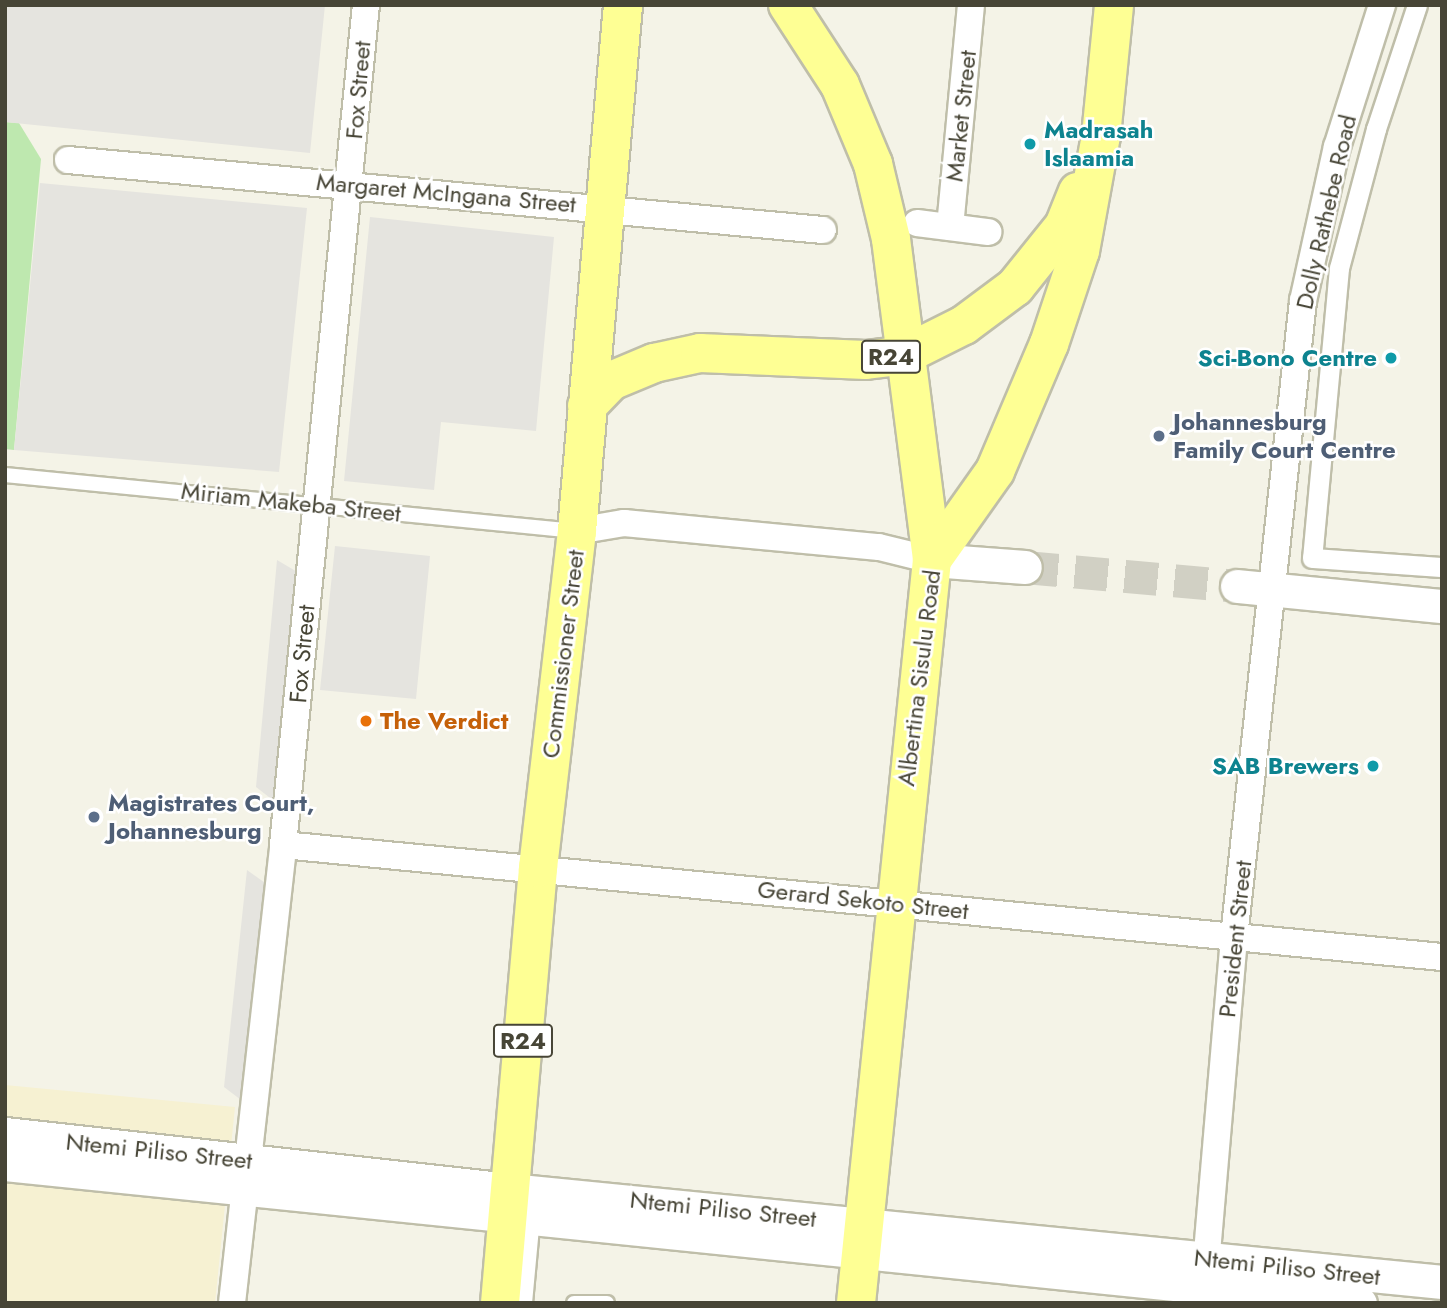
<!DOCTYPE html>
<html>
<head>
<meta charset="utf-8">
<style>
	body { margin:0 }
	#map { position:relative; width:1447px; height:1308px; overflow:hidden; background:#f4f3e7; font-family:Jost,sans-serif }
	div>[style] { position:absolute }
	.commercial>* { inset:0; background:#f6f1d2 }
	.green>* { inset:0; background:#bee8af }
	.parking>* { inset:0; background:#e5e4df }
	.tertiary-tunnel>* { height:33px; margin-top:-16.5px; transform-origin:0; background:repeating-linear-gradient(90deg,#d1d0c4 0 33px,transparent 0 50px) }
	.roads { filter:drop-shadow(2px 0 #bfbea9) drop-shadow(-2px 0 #bfbea9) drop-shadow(0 2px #bfbea9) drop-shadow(0 -2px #bfbea9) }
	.service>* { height:14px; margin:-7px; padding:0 7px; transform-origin:7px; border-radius:7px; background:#fff }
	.pedestrian>* { height:19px; margin:-9.5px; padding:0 9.5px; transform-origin:9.5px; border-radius:9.5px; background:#fff }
	.minor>* { height:26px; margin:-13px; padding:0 13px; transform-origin:13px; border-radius:13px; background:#fff }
	.tertiary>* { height:33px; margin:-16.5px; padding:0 16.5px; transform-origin:16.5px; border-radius:16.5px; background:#fff }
	.primary>* { height:38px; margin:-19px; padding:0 19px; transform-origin:19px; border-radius:19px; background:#feff94 }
	.dots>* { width:19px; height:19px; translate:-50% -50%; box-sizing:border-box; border:4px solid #fff; border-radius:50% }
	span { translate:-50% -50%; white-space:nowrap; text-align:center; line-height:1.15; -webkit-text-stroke:5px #fff; paint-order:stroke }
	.shield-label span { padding:2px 5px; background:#fff; border:2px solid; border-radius:5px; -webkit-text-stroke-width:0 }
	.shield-label { font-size:23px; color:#474536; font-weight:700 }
	.street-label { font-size:24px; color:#474536 }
	.culture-label { font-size:24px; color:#0d838f; font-weight:700 }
	.left { translate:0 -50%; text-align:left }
	.right { translate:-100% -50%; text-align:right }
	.service-label { font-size:24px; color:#4e5e75; font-weight:700 }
	.food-label { font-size:24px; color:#c56008; font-weight:700 }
	.frame { position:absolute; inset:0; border:7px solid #474536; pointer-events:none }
</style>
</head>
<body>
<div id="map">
	<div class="commercial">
		<i style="clip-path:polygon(5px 1085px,235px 1107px,215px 1303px,5px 1303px)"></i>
	</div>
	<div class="green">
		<i style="clip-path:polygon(5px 122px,19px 123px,41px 159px,14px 450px,5px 449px)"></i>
	</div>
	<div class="parking">
		<i style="clip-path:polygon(5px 5px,325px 5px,310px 153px,5px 122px)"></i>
		<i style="clip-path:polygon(40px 183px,307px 208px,279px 472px,14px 450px)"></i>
		<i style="clip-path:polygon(370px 217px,554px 237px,536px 431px,441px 422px,434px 490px,344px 481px)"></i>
		<i style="clip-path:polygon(335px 546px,430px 556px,416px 699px,320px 690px)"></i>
		<i style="clip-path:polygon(277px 560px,299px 573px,274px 801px,256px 787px)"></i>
		<i style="clip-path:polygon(247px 870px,268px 885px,245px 1103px,224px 1087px)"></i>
	</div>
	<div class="tertiary-tunnel">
		<i style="left:1025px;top:567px;width:213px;rotate:5.1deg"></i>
	</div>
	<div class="roads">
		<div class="service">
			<i style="left:5px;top:475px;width:573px;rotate:5.61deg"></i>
			<i style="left:525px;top:1303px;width:86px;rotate:-84.7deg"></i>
			<i style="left:574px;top:1303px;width:33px"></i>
		</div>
		<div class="pedestrian">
			<i style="left:1417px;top:5px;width:131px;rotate:108.3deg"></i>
			<i style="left:1376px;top:129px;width:144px;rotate:104.9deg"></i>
			<i style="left:1339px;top:268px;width:291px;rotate:95.3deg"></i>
			<i style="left:1312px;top:558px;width:130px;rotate:4deg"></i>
		</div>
		<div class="minor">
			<i style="left:68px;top:160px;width:758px;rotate:5.3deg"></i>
			<i style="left:917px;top:223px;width:72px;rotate:7.2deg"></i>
			<i style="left:950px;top:227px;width:223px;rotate:-84.6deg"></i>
			<i style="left:577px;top:531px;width:48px;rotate:-9.7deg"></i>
			<i style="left:624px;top:523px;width:256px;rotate:5.4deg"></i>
			<i style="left:879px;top:547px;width:55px;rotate:13.8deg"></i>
			<i style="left:283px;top:845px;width:1164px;rotate:5.52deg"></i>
			<i style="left:1205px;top:1276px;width:340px;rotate:-85.1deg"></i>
			<i style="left:1234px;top:937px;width:640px;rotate:-83.81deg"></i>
			<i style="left:1303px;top:301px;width:158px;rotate:-77.6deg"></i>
			<i style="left:1337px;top:147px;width:149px;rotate:-72.4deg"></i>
			<i style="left:232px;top:1303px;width:461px;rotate:-83.6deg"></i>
			<i style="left:283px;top:845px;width:844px;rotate:-84.36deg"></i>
		</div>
		<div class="tertiary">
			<i style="left:932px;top:560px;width:93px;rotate:4.3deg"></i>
			<i style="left:1237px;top:586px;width:206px;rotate:5.6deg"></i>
			<i style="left:5px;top:1134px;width:507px;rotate:6.34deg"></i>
			<i style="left:509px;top:1190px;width:938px;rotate:5.63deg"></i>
			<i style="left:5px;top:1164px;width:1362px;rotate:5.86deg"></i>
		</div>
		<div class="primary">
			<i style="left:788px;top:5px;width:95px;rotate:57deg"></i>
			<i style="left:840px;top:85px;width:86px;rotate:67.3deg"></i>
			<i style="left:873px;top:164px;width:77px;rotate:76.5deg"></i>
			<i style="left:891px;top:239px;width:324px;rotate:82.7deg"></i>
			<i style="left:587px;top:406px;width:35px;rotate:-46deg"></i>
			<i style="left:611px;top:381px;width:47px;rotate:-22.7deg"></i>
			<i style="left:654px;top:363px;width:47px;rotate:-12.3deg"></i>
			<i style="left:700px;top:353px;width:166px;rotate:2.4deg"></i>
			<i style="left:866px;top:360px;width:38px;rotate:-7deg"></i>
			<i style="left:904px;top:355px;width:67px;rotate:-26.6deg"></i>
			<i style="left:964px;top:325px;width:64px;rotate:-36.7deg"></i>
			<i style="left:1015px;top:287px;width:78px;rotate:-51.2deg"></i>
			<i style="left:1064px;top:226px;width:37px;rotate:-68deg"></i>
			<i style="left:500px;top:1303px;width:437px;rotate:-85deg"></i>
			<i style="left:538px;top:868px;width:339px;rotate:-83.4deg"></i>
			<i style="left:577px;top:531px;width:528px;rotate:-85deg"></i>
			<i style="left:856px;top:1303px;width:747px;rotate:-84.16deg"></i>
			<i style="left:932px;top:560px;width:109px;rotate:-54.7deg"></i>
			<i style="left:995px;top:471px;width:138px;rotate:-67deg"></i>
			<i style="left:1049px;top:344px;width:98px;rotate:-71.6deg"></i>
			<i style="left:1080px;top:251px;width:117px;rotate:-79.7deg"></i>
			<i style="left:1101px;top:136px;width:132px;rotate:-84.3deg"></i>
		</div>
	</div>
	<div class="dots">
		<i style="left:1030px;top:144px;background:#0f9aa8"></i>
		<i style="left:1391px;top:358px;background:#0f9aa8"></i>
		<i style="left:1159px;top:436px;background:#5c6f8a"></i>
		<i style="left:366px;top:721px;background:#e8710a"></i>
		<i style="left:1373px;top:766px;background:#0f9aa8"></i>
		<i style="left:94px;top:817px;background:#5c6f8a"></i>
	</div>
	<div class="shield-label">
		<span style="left:891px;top:357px">R24</span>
		<span style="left:523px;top:1041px">R24</span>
	</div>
	<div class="street-label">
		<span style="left:358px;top:90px;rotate:-85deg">Fox Street</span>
		<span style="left:961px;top:116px;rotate:-84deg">Market Street</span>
		<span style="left:446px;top:193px;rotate:5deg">Margaret McIngana Street</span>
		<span style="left:1326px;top:212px;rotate:-77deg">Dolly Rathebe Road</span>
		<span style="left:291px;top:502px;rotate:6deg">Miriam Makeba Street</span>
		<span style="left:302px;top:654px;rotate:-85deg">Fox Street</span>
		<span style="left:563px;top:654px;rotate:-83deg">Commissioner Street</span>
		<span style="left:919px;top:678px;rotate:-83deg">Albertina Sisulu Road</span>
		<span style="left:863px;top:900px;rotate:6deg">Gerard Sekoto Street</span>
		<span style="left:1235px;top:939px;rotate:-84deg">President Street</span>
		<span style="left:159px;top:1151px;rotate:6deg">Ntemi Piliso Street</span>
		<span style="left:723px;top:1209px;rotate:6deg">Ntemi Piliso Street</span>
		<span style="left:1287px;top:1267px;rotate:6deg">Ntemi Piliso Street</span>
	</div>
	<div class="culture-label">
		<span class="left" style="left:1044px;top:144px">Madrasah<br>Islaamia</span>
		<span class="right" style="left:1377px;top:358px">Sci-Bono Centre</span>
		<span class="right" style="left:1359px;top:766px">SAB Brewers</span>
	</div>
	<div class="service-label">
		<span class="left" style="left:1173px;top:436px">Johannesburg<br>Family Court Centre</span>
		<span class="left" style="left:108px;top:817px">Magistrates Court,<br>Johannesburg</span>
	</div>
	<div class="food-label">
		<span class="left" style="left:380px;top:721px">The Verdict</span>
	</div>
	<div class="frame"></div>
</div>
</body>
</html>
